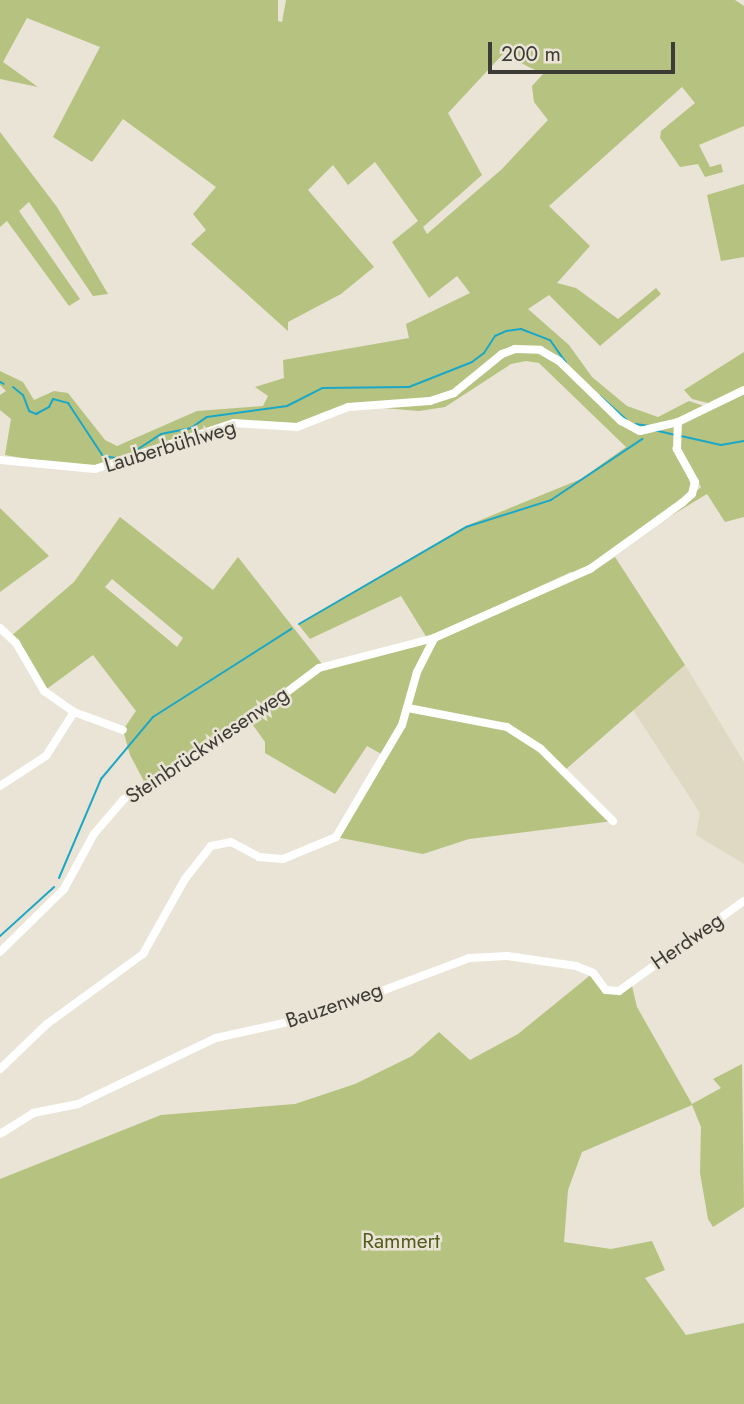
<!DOCTYPE html>
<html>
<head>
<meta charset="utf-8">
<style>
	body { margin:0 }
	#map { position:relative; width:744px; height:1404px; overflow:hidden; background:#e9e4d5; font-family:Jost,sans-serif }
	div>[style] { position:absolute }
	.built>* { inset:0; background:#dfd8c2 }
	.green>* { inset:0; background:#b6c280 }
	.stream>* { height:2px; margin:-1px; padding:0 1px; transform-origin:1px; border-radius:1px; background:#1ba7c6 }
	.street>* { height:8px; margin:-4px; padding:0 4px; transform-origin:4px; border-radius:4px; background:#fff }
	span { translate:-50% -50%; white-space:nowrap; text-align:center; line-height:1.15; -webkit-text-stroke:5px #e9e4d5; paint-order:stroke }
	.street-label { font-size:21px; color:#3d3b36 }
	.park-label { font-size:21px; color:#535c1c }
	.scale { position:absolute; left:488px; top:42px; width:187px; height:32px; box-sizing:border-box; border:4px solid #3d3b36; border-top:0; padding-left:9px; font-size:21px; line-height:24px; white-space:nowrap; color:#3d3b36; -webkit-text-stroke:5px #e9e4d5; paint-order:stroke }
</style>
</head>
<body>
<div id="map">
	<div class="built">
		<i style="clip-path:polygon(685px 665px,744px 762px,744px 864px,696px 835px,700px 813px,633px 710px)"></i>
	</div>
	<div class="green">
		<i style="clip-path:polygon(evenodd,0 0,278px 0,278px 21px,282px 22px,286px 0,735px 0,744px 6px,744px 126px,699px 145px,710px 167px,721px 164px,723px 172px,705px 177px,698px 164px,680px 167px,660px 138px,661px 131px,695px 103px,682px 87px,549px 206px,590px 246px,557px 283px,576px 288px,618px 319px,656px 288px,661px 294px,600px 346px,549px 295px,528px 309px,569px 345px,592px 377px,627px 406px,658px 417px,689px 401px,704px 406px,674px 427px,692px 490px,681px 502px,575px 575px,571px 572px,427px 638px,401px 596px,310px 639px,298px 624px,466px 526px,581px 479px,626px 447px,539px 363px,526px 361px,511px 364px,445px 407px,419px 411px,348px 405px,297px 426px,251px 421px,96px 466px,71px 467px,5px 455px,11px 419px,0 410px,0 395px,6px 391px,0 385px,0 371px,23px 382px,34px 400px,54px 391px,68px 393px,105px 440px,117px 446px,197px 411px,263px 406px,268px 396px,255px 387px,284px 378px,283px 360px,409px 338px,406px 324px,470px 293px,457px 276px,429px 298px,392px 242px,418px 221px,375px 162px,348px 185px,333px 165px,308px 190px,374px 267px,341px 294px,288px 322px,288px 331px,191px 244px,206px 230px,193px 214px,216px 187px,123px 119px,92px 162px,53px 137px,100px 47px,27px 18px,3px 62px,38px 87px,0 79px,0 0,503px 54px,543px 74px,532px 86px,534px 102px,548px 120px,502px 169px,427px 234px,423px 227px,482px 175px,448px 113px,503px 54px)"></i>
		<i style="clip-path:polygon(0 132px,57px 207px,108px 294px,93px 296px,29px 202px,19px 211px,80px 299px,69px 306px,7px 221px,0 227px)"></i>
		<i style="clip-path:polygon(744px 184px,744px 257px,721px 261px,707px 195px)"></i>
		<i style="clip-path:polygon(744px 352px,744px 388px,712px 404px,692px 399px,684px 390px)"></i>
		<i style="clip-path:polygon(744px 393px,744px 517px,725px 522px,707px 494px,669px 517px,701px 487px,679px 448px,681px 425px)"></i>
		<i style="clip-path:polygon(0 508px,49px 556px,0 592px)"></i>
		<i style="clip-path:polygon(evenodd,120px 517px,213px 590px,238px 557px,322px 664px,445px 636px,592px 572px,615px 557px,685px 665px,565px 770px,613px 821px,469px 839px,423px 854px,336px 837px,385px 756px,367px 746px,335px 794px,265px 753px,265px 742px,250px 721px,147px 787px,130px 755px,123px 730px,136px 711px,93px 655px,44px 691px,10px 637px,74px 582px,120px 517px,112px 579px,183px 638px,177px 647px,105px 587px,112px 579px)"></i>
		<i style="clip-path:polygon(593px 973px,612px 993px,631px 982px,637px 1007px,692px 1104px,721px 1088px,713px 1079px,742px 1064px,744px 1207px,713px 1227px,708px 1219px,700px 1173px,701px 1127px,692px 1105px,582px 1152px,568px 1190px,564px 1242px,611px 1249px,652px 1241px,665px 1270px,645px 1278px,686px 1335px,744px 1323px,744px 1404px,0 1404px,0 1179px,161px 1115px,295px 1104px,355px 1084px,412px 1056px,439px 1032px,470px 1060px,518px 1034px)"></i>
	</div>
	<div class="stream">
		<i style="left:0;top:382px;width:4px;rotate:27deg"></i>
		<i style="left:13px;top:387px;width:13px;rotate:39deg"></i>
		<i style="left:23px;top:395px;width:17px;rotate:69deg"></i>
		<i style="left:29px;top:411px;width:8px;rotate:23deg"></i>
		<i style="left:36px;top:414px;width:15px;rotate:-28deg"></i>
		<i style="left:49px;top:407px;width:9px;rotate:-63deg"></i>
		<i style="left:53px;top:399px;width:16px;rotate:15deg"></i>
		<i style="left:68px;top:403px;width:64px;rotate:56.6deg"></i>
		<i style="left:103px;top:456px;width:13px;rotate:9deg"></i>
		<i style="left:600px;top:396px;width:36px;rotate:42deg"></i>
		<i style="left:635px;top:424px;width:15px;rotate:8deg"></i>
		<i style="left:654px;top:430px;width:22px;rotate:13deg"></i>
		<i style="left:681px;top:436px;width:41px;rotate:12.7deg"></i>
		<i style="left:721px;top:445px;width:23px;rotate:-10deg"></i>
		<i style="left:132px;top:453px;width:35px;rotate:-33deg"></i>
		<i style="left:161px;top:434px;width:31px;rotate:-11deg"></i>
		<i style="left:191px;top:428px;width:19px;rotate:-35deg"></i>
		<i style="left:207px;top:417px;width:81px;rotate:-7.8deg"></i>
		<i style="left:287px;top:406px;width:39px;rotate:-27deg"></i>
		<i style="left:322px;top:388px;width:87px;rotate:-0.7deg"></i>
		<i style="left:409px;top:387px;width:68px;rotate:-21.6deg"></i>
		<i style="left:472px;top:362px;width:15px;rotate:-37deg"></i>
		<i style="left:484px;top:353px;width:20px;rotate:-57deg"></i>
		<i style="left:495px;top:336px;width:12px;rotate:-24deg"></i>
		<i style="left:506px;top:331px;width:15px;rotate:-8deg"></i>
		<i style="left:521px;top:329px;width:31px;rotate:21deg"></i>
		<i style="left:550px;top:340px;width:28px;rotate:55deg"></i>
		<i style="left:299px;top:624px;width:193px;rotate:-30.1deg"></i>
		<i style="left:466px;top:527px;width:89px;rotate:-17.6deg"></i>
		<i style="left:551px;top:500px;width:110px;rotate:-33.8deg"></i>
		<i style="left:59px;top:878px;width:108px;rotate:-67deg"></i>
		<i style="left:101px;top:779px;width:81px;rotate:-50deg"></i>
		<i style="left:153px;top:717px;width:164px;rotate:-32.5deg"></i>
		<i style="left:0;top:936px;width:73px;rotate:-42.2deg"></i>
	</div>
	<div class="street">
		<i style="left:0;top:460px;width:95px;rotate:5.4deg"></i>
		<i style="left:95px;top:469px;width:146px;rotate:-18.3deg"></i>
		<i style="left:234px;top:423px;width:63px;rotate:3.6deg"></i>
		<i style="left:297px;top:427px;width:55px;rotate:-21.4deg"></i>
		<i style="left:348px;top:407px;width:82px;rotate:-4.2deg"></i>
		<i style="left:430px;top:401px;width:25px;rotate:-18deg"></i>
		<i style="left:454px;top:393px;width:62px;rotate:-39.1deg"></i>
		<i style="left:502px;top:354px;width:14px;rotate:-21deg"></i>
		<i style="left:515px;top:349px;width:25px;rotate:2deg"></i>
		<i style="left:540px;top:350px;width:22px;rotate:30deg"></i>
		<i style="left:559px;top:361px;width:86px;rotate:44.1deg"></i>
		<i style="left:621px;top:421px;width:21px;rotate:28deg"></i>
		<i style="left:640px;top:431px;width:39px;rotate:-13deg"></i>
		<i style="left:678px;top:422px;width:73px;rotate:-25.9deg"></i>
		<i style="left:0;top:628px;width:22px;rotate:43deg"></i>
		<i style="left:16px;top:643px;width:56px;rotate:59.7deg"></i>
		<i style="left:44px;top:691px;width:37px;rotate:35deg"></i>
		<i style="left:408px;top:708px;width:101px;rotate:10.9deg"></i>
		<i style="left:507px;top:727px;width:40px;rotate:32.9deg"></i>
		<i style="left:541px;top:749px;width:102px;rotate:45deg"></i>
		<i style="left:0;top:786px;width:55px;rotate:-33.1deg"></i>
		<i style="left:46px;top:756px;width:52px;rotate:-57.5deg"></i>
		<i style="left:74px;top:712px;width:52px;rotate:20.2deg"></i>
		<i style="left:0;top:952px;width:90px;rotate:-44.5deg"></i>
		<i style="left:64px;top:889px;width:63px;rotate:-61.4deg"></i>
		<i style="left:94px;top:834px;width:45px;rotate:-49.5deg"></i>
		<i style="left:123px;top:800px;width:117px;rotate:-31deg"></i>
		<i style="left:223px;top:740px;width:120px;rotate:-36.9deg"></i>
		<i style="left:319px;top:668px;width:119px;rotate:-14.6deg"></i>
		<i style="left:434px;top:638px;width:171px;rotate:-23.9deg"></i>
		<i style="left:590px;top:569px;width:113px;rotate:-35.7deg"></i>
		<i style="left:682px;top:503px;width:13px;rotate:-42deg"></i>
		<i style="left:692px;top:494px;width:12px;rotate:-76deg"></i>
		<i style="left:695px;top:482px;width:38px;rotate:-119deg"></i>
		<i style="left:677px;top:449px;width:27px;rotate:-88deg"></i>
		<i style="left:0;top:1069px;width:65px;rotate:-43.8deg"></i>
		<i style="left:47px;top:1024px;width:119px;rotate:-36.1deg"></i>
		<i style="left:143px;top:954px;width:86px;rotate:-60.8deg"></i>
		<i style="left:185px;top:879px;width:42px;rotate:-51.8deg"></i>
		<i style="left:211px;top:846px;width:20px;rotate:-11deg"></i>
		<i style="left:231px;top:842px;width:32px;rotate:28deg"></i>
		<i style="left:259px;top:857px;width:24px;rotate:5deg"></i>
		<i style="left:283px;top:859px;width:57px;rotate:-22.5deg"></i>
		<i style="left:336px;top:837px;width:130px;rotate:-59.5deg"></i>
		<i style="left:402px;top:725px;width:55px;rotate:-74.2deg"></i>
		<i style="left:417px;top:672px;width:38px;rotate:-63deg"></i>
		<i style="left:0;top:1134px;width:39px;rotate:-32deg"></i>
		<i style="left:33px;top:1113px;width:46px;rotate:-11.3deg"></i>
		<i style="left:78px;top:1104px;width:153px;rotate:-25.6deg"></i>
		<i style="left:216px;top:1038px;width:101px;rotate:-12.5deg"></i>
		<i style="left:315px;top:1016px;width:165px;rotate:-20.6deg"></i>
		<i style="left:469px;top:958px;width:38px;rotate:-3deg"></i>
		<i style="left:507px;top:956px;width:70px;rotate:8.2deg"></i>
		<i style="left:576px;top:966px;width:18px;rotate:22deg"></i>
		<i style="left:593px;top:973px;width:21px;rotate:53deg"></i>
		<i style="left:606px;top:990px;width:13px;rotate:4deg"></i>
		<i style="left:619px;top:991px;width:154px;rotate:-35.8deg"></i>
	</div>
	<div class="street-label">
		<span style="left:170px;top:446px;rotate:-17deg">Lauberbühlweg</span>
		<span style="left:207px;top:745px;rotate:-34deg">Steinbrückwiesenweg</span>
		<span style="left:687px;top:941px;rotate:-35deg">Herdweg</span>
		<span style="left:334px;top:1005px;rotate:-19deg">Bauzenweg</span>
	</div>
	<div class="park-label">
		<span style="left:401px;top:1241px">Rammert</span>
	</div>
	<div class="scale">200 m</div>
</div>
</body>
</html>
